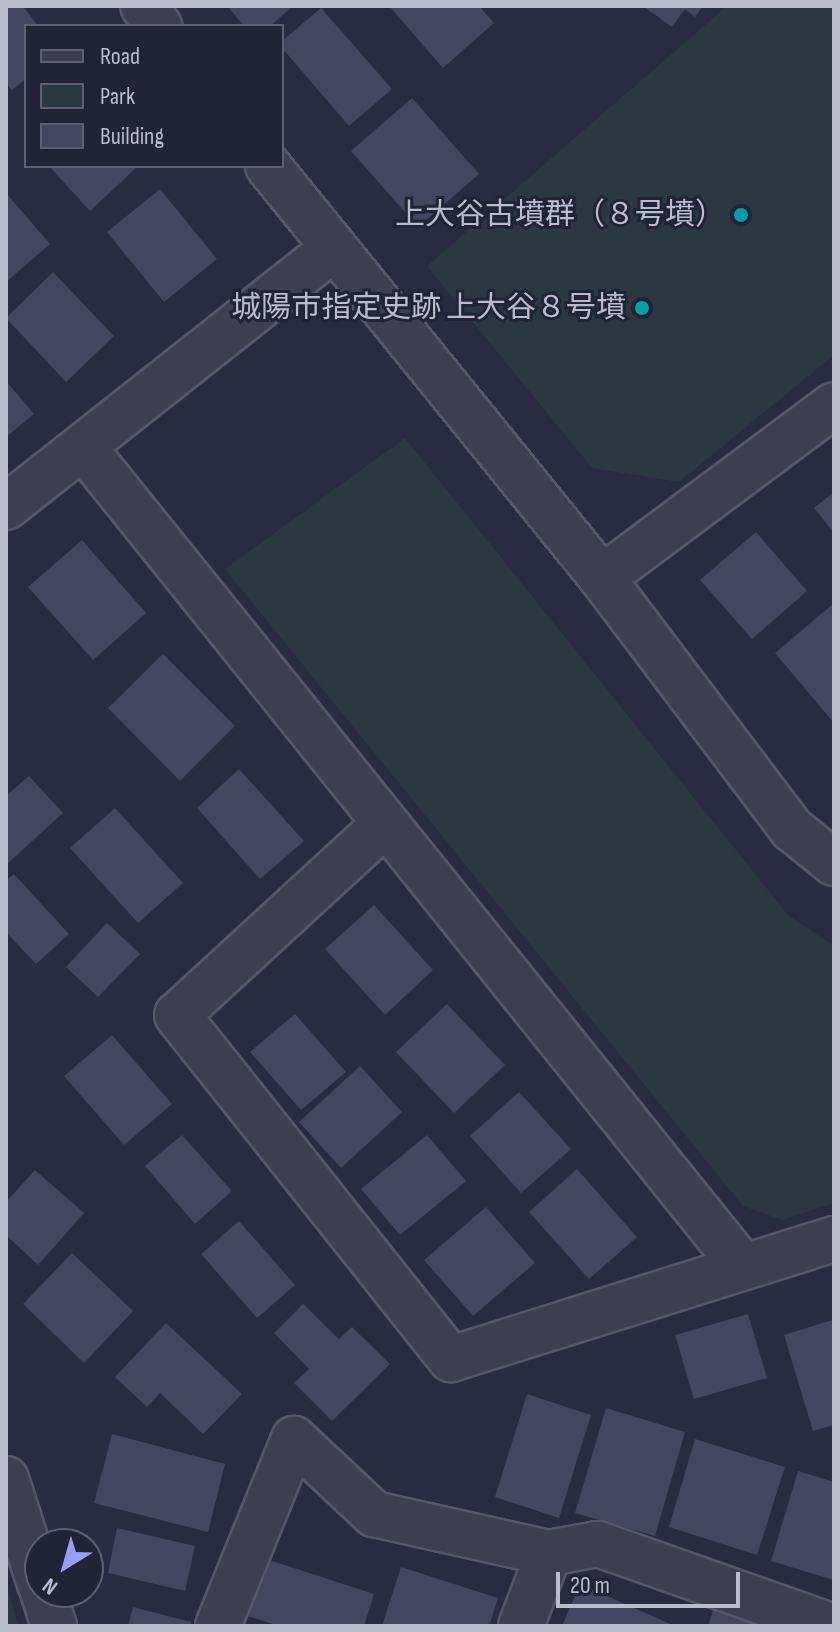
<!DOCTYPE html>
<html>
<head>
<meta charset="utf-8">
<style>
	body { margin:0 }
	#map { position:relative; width:840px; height:1632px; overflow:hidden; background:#292b41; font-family:"Sofia Sans Condensed","Noto Sans JP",sans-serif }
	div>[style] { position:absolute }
	.green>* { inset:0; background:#2b3842 }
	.building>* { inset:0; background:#43465e }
	.roads { filter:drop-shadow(2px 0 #555768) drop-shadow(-2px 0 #555768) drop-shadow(0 2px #555768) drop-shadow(0 -2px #555768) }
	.minor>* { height:44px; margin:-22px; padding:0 22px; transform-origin:22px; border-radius:22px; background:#3d3f51 }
	.dots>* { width:22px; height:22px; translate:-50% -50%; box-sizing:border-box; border:4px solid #212336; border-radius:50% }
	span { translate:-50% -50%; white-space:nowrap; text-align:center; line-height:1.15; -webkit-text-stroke:6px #212336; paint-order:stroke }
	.poi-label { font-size:30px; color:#babbcb }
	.right { translate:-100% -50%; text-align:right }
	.frame { position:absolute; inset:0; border:8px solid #babbcb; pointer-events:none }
	.legend { position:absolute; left:24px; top:24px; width:260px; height:144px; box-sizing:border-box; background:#212336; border:2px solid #5e6072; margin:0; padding:10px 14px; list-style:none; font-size:24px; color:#babbcb }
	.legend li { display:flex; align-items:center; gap:16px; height:40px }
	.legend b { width:40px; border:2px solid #5e6072 }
	.north { position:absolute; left:24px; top:1528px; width:80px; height:80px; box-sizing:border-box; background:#212336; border:2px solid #5e6072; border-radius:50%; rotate:217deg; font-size:22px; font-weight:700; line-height:32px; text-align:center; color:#babbcb }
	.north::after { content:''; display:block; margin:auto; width:28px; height:36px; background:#989ff1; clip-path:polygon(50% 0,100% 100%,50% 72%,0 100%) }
	.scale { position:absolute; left:556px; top:1572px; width:184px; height:36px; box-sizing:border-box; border:4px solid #babbcb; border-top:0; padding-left:10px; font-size:24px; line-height:28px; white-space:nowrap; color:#babbcb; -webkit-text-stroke:6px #212336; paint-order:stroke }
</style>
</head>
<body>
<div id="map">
	<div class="green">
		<i style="clip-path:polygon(727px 6px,834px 6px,834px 355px,679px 482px,592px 468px,427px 266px)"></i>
		<i style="clip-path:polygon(405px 438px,788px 915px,834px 946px,834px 1203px,782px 1220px,743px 1206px,225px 569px)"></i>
		<i style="clip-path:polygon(6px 1582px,18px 1626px,6px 1626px)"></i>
	</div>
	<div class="building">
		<i style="clip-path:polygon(6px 6px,23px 6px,38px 26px,26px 26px,26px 79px,12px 90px,6px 83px)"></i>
		<i style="clip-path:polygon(227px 6px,293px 6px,270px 26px,244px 26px)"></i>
		<i style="clip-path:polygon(389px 6px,479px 6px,494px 23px,443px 68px)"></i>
		<i style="clip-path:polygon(643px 6px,703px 6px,695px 17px,685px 9px,672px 27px)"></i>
		<i style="clip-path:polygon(321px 8px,392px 89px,349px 126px,282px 48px,282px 41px)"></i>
		<i style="clip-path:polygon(412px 98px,479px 174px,418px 227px,351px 151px)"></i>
		<i style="clip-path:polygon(49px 166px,134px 166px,136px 168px,90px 211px)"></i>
		<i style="clip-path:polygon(160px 189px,217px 259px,164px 302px,107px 232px)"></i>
		<i style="clip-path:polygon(6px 193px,50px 244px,6px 282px)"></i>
		<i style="clip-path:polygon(53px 272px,114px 336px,66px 382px,6px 318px)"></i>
		<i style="clip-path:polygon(6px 381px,34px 414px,6px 437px)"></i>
		<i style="clip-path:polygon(834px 492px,834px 533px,814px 508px)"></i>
		<i style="clip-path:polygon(756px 532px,807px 591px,752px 639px,700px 580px)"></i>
		<i style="clip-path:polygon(82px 540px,146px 613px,93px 660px,28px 587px)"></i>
		<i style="clip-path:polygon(834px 603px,834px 723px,775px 653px)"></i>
		<i style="clip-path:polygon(163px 654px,235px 726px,180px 781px,108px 708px)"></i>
		<i style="clip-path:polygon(239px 769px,304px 841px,260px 879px,197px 808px)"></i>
		<i style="clip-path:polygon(29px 776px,63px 813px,6px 865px,6px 796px)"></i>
		<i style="clip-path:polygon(115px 808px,183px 883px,138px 923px,70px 848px)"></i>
		<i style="clip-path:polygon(14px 874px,69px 934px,36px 964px,6px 932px,6px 880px)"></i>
		<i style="clip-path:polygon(374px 905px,433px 970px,385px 1015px,325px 949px)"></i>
		<i style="clip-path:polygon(107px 923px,140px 954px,98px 997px,66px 967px)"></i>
		<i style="clip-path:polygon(447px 1004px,505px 1065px,454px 1113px,396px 1052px)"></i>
		<i style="clip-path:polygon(295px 1014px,346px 1072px,301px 1110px,250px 1052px)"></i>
		<i style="clip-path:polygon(112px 1035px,172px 1104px,124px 1145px,64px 1076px)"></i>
		<i style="clip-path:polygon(360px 1066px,402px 1112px,341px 1168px,299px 1122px)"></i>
		<i style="clip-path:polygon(519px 1092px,571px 1149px,521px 1193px,470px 1136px)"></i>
		<i style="clip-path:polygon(182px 1135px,232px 1191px,195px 1224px,145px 1166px)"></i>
		<i style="clip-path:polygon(427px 1135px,466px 1181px,400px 1235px,361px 1189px)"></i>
		<i style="clip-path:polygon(577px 1169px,637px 1237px,589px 1279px,529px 1212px)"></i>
		<i style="clip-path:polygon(35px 1170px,84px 1213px,38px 1265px,6px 1235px,6px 1202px)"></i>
		<i style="clip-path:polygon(486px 1207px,535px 1263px,473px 1316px,424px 1260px)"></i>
		<i style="clip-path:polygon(239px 1221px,295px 1285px,257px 1318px,201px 1254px)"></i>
		<i style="clip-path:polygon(72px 1253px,133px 1311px,84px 1363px,23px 1304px)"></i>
		<i style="clip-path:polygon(303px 1304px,339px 1339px,352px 1327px,390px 1364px,332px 1421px,294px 1383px,309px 1369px,274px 1333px)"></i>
		<i style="clip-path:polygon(748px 1314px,767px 1378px,694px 1399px,675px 1335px)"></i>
		<i style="clip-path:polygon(832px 1320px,834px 1425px,813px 1431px,784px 1335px)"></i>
		<i style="clip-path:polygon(166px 1323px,242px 1394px,203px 1434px,160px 1393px,147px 1407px,115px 1377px)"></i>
		<i style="clip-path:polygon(527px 1394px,591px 1415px,559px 1518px,495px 1497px)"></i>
		<i style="clip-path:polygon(606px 1408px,685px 1432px,655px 1536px,575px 1513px)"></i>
		<i style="clip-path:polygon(112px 1434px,225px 1464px,208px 1532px,94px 1503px)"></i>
		<i style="clip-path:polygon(695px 1439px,785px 1467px,757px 1555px,669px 1527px)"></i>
		<i style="clip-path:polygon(798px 1471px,834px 1482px,834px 1580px,771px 1561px)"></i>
		<i style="clip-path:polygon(117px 1528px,195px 1546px,185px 1591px,108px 1573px)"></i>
		<i style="clip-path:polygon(260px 1557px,374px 1594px,364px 1626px,279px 1626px,242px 1614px)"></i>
		<i style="clip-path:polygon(401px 1567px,498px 1598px,489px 1626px,382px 1626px)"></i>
		<i style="clip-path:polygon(580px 1584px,675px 1626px,562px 1626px)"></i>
		<i style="clip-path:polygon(133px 1607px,191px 1622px,190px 1626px,128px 1626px)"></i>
		<i style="clip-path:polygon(713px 1610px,761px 1625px,761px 1626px,708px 1626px)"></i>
	</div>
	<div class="roads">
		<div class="minor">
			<i style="left:143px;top:6px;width:26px;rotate:51deg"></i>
			<i style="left:268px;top:166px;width:530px;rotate:50.97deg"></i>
			<i style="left:602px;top:578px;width:315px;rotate:52.9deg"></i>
			<i style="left:792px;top:829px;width:54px;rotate:39deg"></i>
			<i style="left:83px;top:447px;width:1053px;rotate:51.17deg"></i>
			<i style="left:6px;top:507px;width:418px;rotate:-38.3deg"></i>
			<i style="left:602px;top:578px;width:289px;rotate:-36.7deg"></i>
			<i style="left:385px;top:824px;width:282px;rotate:137.4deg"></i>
			<i style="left:177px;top:1015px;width:440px;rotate:51.5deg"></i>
			<i style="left:451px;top:1359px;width:401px;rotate:-17.4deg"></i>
			<i style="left:6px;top:1479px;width:110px;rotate:72.1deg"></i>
			<i style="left:43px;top:1592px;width:36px;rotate:72deg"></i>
			<i style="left:218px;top:1626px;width:202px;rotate:-67.9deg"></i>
			<i style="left:294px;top:1439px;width:110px;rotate:43.2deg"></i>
			<i style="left:374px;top:1514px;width:179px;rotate:12.6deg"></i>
			<i style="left:521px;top:1626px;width:78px;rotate:-69deg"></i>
			<i style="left:549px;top:1553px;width:50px;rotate:-10.4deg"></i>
			<i style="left:598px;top:1544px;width:247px;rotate:19.4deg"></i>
		</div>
	</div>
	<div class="dots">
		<i style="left:741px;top:215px;background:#0f9aa8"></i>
		<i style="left:642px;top:308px;background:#0f9aa8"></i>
	</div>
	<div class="poi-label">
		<span class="right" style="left:725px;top:215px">上大谷古墳群（８号墳）</span>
		<span class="right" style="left:626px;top:308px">城陽市指定史跡 上大谷８号墳</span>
	</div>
	<div class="frame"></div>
	<ul class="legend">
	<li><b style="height:10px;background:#3d3f51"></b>Road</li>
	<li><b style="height:22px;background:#2b3842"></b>Park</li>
	<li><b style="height:22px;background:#43465e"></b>Building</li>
	</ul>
	<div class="north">N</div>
	<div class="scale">20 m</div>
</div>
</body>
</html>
